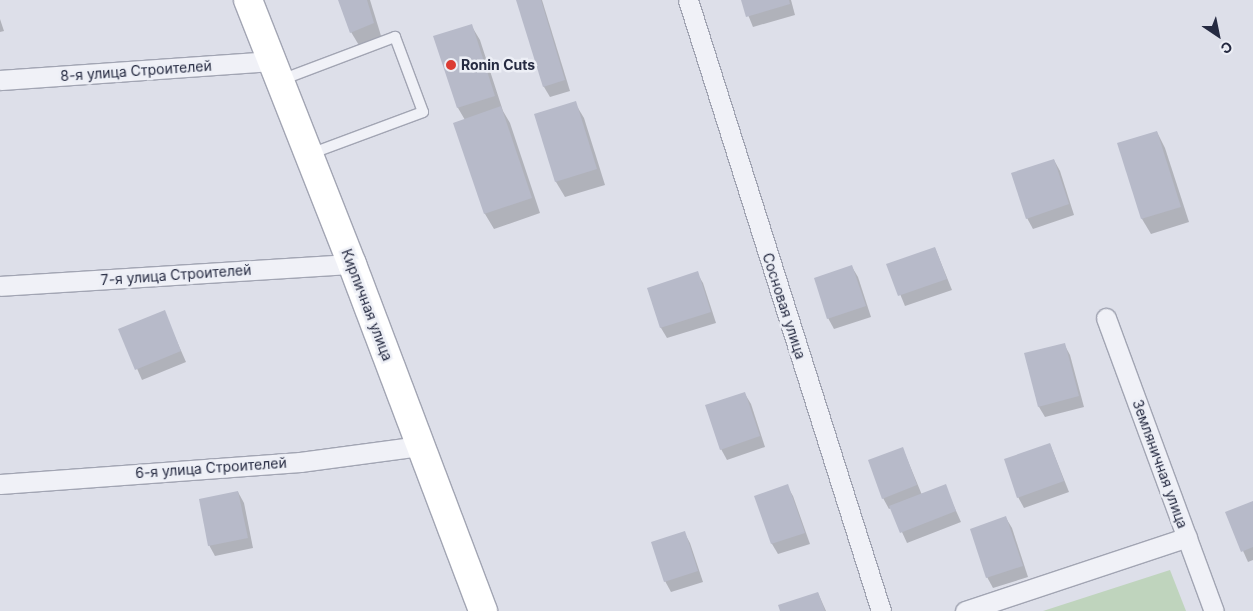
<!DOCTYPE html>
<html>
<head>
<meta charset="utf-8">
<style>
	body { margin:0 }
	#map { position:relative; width:1253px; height:611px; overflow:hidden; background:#dddfe9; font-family:Inter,sans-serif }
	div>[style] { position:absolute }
	.green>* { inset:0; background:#bfd4bd }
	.shadow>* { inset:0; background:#0003 }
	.building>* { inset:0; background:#b7bac9 }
	.roads { filter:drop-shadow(1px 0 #a2a5b3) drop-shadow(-1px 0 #a2a5b3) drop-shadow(0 1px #a2a5b3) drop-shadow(0 -1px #a2a5b3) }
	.service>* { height:10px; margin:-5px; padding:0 5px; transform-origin:5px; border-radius:5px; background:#f0f1f7 }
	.minor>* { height:19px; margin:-9.5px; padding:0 9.5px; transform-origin:9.5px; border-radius:9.5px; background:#f0f1f7 }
	.secondary>* { height:28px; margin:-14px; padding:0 14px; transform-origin:14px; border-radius:14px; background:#fff }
	.dots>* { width:14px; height:14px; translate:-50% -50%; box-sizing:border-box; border:2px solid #edeff6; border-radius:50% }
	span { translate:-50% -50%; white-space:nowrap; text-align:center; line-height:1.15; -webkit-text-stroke:5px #edeff6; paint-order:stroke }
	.poi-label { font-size:14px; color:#252a41; font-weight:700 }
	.left { translate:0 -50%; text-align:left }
	.street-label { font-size:14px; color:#252a41 }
	.north { position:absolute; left:1193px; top:10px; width:50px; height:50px; -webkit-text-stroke:4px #edeff6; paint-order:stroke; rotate:146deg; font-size:14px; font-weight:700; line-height:20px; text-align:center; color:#252a41 }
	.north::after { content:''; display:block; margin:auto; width:18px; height:22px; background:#252a41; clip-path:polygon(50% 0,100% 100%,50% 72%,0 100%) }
</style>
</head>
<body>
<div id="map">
	<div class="green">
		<i style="clip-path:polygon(1170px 570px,1186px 611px,1043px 611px)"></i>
	</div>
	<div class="shadow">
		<i style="clip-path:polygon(339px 0,370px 0,382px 39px,360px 47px,351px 32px)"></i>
		<i style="clip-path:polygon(517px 0,542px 0,570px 91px,550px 97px,544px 87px)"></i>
		<i style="clip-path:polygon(742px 0,791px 0,795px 15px,753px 27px)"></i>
		<i style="clip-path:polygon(0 19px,4px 31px,0 32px)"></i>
		<i style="clip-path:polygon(471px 25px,480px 40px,503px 111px,510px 123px,540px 213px,494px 229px,485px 214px,455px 123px,465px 120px,458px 108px,435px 37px)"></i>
		<i style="clip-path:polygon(575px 103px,584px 118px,605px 185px,565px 197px,556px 182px,536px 115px)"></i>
		<i style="clip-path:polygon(1157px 132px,1165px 148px,1189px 222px,1151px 234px,1142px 219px,1119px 144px)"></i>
		<i style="clip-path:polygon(1054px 160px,1060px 171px,1074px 215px,1033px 229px,1027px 218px)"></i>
		<i style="clip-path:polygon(935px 248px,952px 290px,905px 306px,888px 265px)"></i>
		<i style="clip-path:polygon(852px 267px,858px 277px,871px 317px,834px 329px,828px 318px)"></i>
		<i style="clip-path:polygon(697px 273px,703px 283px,716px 323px,667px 338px,661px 328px,648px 289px)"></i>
		<i style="clip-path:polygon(164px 312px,186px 362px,142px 380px,120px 330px)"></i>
		<i style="clip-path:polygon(1064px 344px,1070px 355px,1084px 407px,1045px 417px,1039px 407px,1025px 354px)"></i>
		<i style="clip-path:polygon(745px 394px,751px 404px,765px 447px,727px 460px,721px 449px)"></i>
		<i style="clip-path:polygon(1050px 444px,1069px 492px,1024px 508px,1018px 497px)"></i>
		<i style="clip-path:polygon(903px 449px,922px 495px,945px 486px,961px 522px,907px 543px,891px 508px,889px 509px,883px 498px)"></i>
		<i style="clip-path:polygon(787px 486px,793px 496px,810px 544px,778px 554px,772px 544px,756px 497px)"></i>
		<i style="clip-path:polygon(238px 492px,244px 503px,253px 548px,215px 556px,209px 545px)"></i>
		<i style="clip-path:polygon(1253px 503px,1253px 560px,1248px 562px,1226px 513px)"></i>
		<i style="clip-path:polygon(1006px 518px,1012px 528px,1028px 577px,993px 588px,987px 577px)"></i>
		<i style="clip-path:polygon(684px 532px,690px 543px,703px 582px,671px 592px,665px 581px)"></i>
		<i style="clip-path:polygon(818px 593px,826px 611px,781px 611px)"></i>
	</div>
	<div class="building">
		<i style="clip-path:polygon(338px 0,367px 0,374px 23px,350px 33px)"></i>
		<i style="clip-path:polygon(516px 0,541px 0,565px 80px,543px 87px)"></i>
		<i style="clip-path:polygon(741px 0,789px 0,790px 4px,746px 17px)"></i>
		<i style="clip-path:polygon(472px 24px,495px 96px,457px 108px,433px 36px)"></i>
		<i style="clip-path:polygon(576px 101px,597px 169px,555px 182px,534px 114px)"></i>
		<i style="clip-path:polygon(501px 106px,532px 198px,484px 214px,453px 123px)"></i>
		<i style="clip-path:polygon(1157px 131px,1181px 207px,1141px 219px,1117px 143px)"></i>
		<i style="clip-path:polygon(1054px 159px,1069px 204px,1026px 219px,1011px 173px)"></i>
		<i style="clip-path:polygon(935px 247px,947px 279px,898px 296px,886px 264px)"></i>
		<i style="clip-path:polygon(852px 265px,866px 306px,827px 319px,814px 278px)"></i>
		<i style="clip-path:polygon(698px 271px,711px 312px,660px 328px,647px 288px)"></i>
		<i style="clip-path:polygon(165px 310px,181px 351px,135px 370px,118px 329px)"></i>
		<i style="clip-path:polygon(1065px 343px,1079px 396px,1038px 407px,1024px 353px)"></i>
		<i style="clip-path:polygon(745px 392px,760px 436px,720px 450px,705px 405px)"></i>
		<i style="clip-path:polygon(1050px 443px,1064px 481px,1017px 498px,1004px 459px)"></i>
		<i style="clip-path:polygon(903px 447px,917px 485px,882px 499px,868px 460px)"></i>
		<i style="clip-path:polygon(788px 484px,805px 533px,771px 544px,754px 496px)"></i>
		<i style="clip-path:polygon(946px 484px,956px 511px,900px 533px,889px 506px)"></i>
		<i style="clip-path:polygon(238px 491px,248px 538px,208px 546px,199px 499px)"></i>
		<i style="clip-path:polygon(1253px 501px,1253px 547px,1241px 552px,1225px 512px)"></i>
		<i style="clip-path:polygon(1006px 516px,1023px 566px,986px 578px,970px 529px)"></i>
		<i style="clip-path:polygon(685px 531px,698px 571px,664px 582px,651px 542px)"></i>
		<i style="clip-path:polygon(818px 592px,825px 611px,780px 611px,778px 605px)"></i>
	</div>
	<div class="roads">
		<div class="service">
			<i style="left:281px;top:80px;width:122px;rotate:-20.7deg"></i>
			<i style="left:395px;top:37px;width:80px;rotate:69.5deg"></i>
			<i style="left:423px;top:112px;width:121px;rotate:159.6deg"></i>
		</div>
		<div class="minor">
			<i style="left:688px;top:0;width:641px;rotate:72.47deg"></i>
			<i style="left:0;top:80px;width:274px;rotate:-4deg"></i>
			<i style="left:0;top:286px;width:353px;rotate:-3.6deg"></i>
			<i style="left:1106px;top:318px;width:312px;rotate:69.8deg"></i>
			<i style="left:0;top:484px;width:301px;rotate:-4.2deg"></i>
			<i style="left:300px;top:462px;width:121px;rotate:-7.6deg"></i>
			<i style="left:965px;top:611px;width:234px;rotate:-18.4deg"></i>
		</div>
		<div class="secondary">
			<i style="left:248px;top:0;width:284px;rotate:68.5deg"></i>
			<i style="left:352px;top:264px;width:371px;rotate:69.3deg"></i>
		</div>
	</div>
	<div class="dots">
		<i style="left:451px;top:65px;background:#dc3c34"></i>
	</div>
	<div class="poi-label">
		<span class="left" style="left:461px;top:65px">Ronin Cuts</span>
	</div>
	<div class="street-label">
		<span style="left:136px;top:71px;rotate:-4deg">8-я улица Строителей</span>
		<span style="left:176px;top:275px;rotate:-4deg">7-я улица Строителей</span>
		<span style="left:367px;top:305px;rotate:69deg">Кирпичная улица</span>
		<span style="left:784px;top:306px;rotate:72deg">Сосновая улица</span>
		<span style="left:1160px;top:464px;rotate:70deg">Земляничная улица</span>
		<span style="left:211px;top:468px;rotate:-4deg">6-я улица Строителей</span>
	</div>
	<div class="north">С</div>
</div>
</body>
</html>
